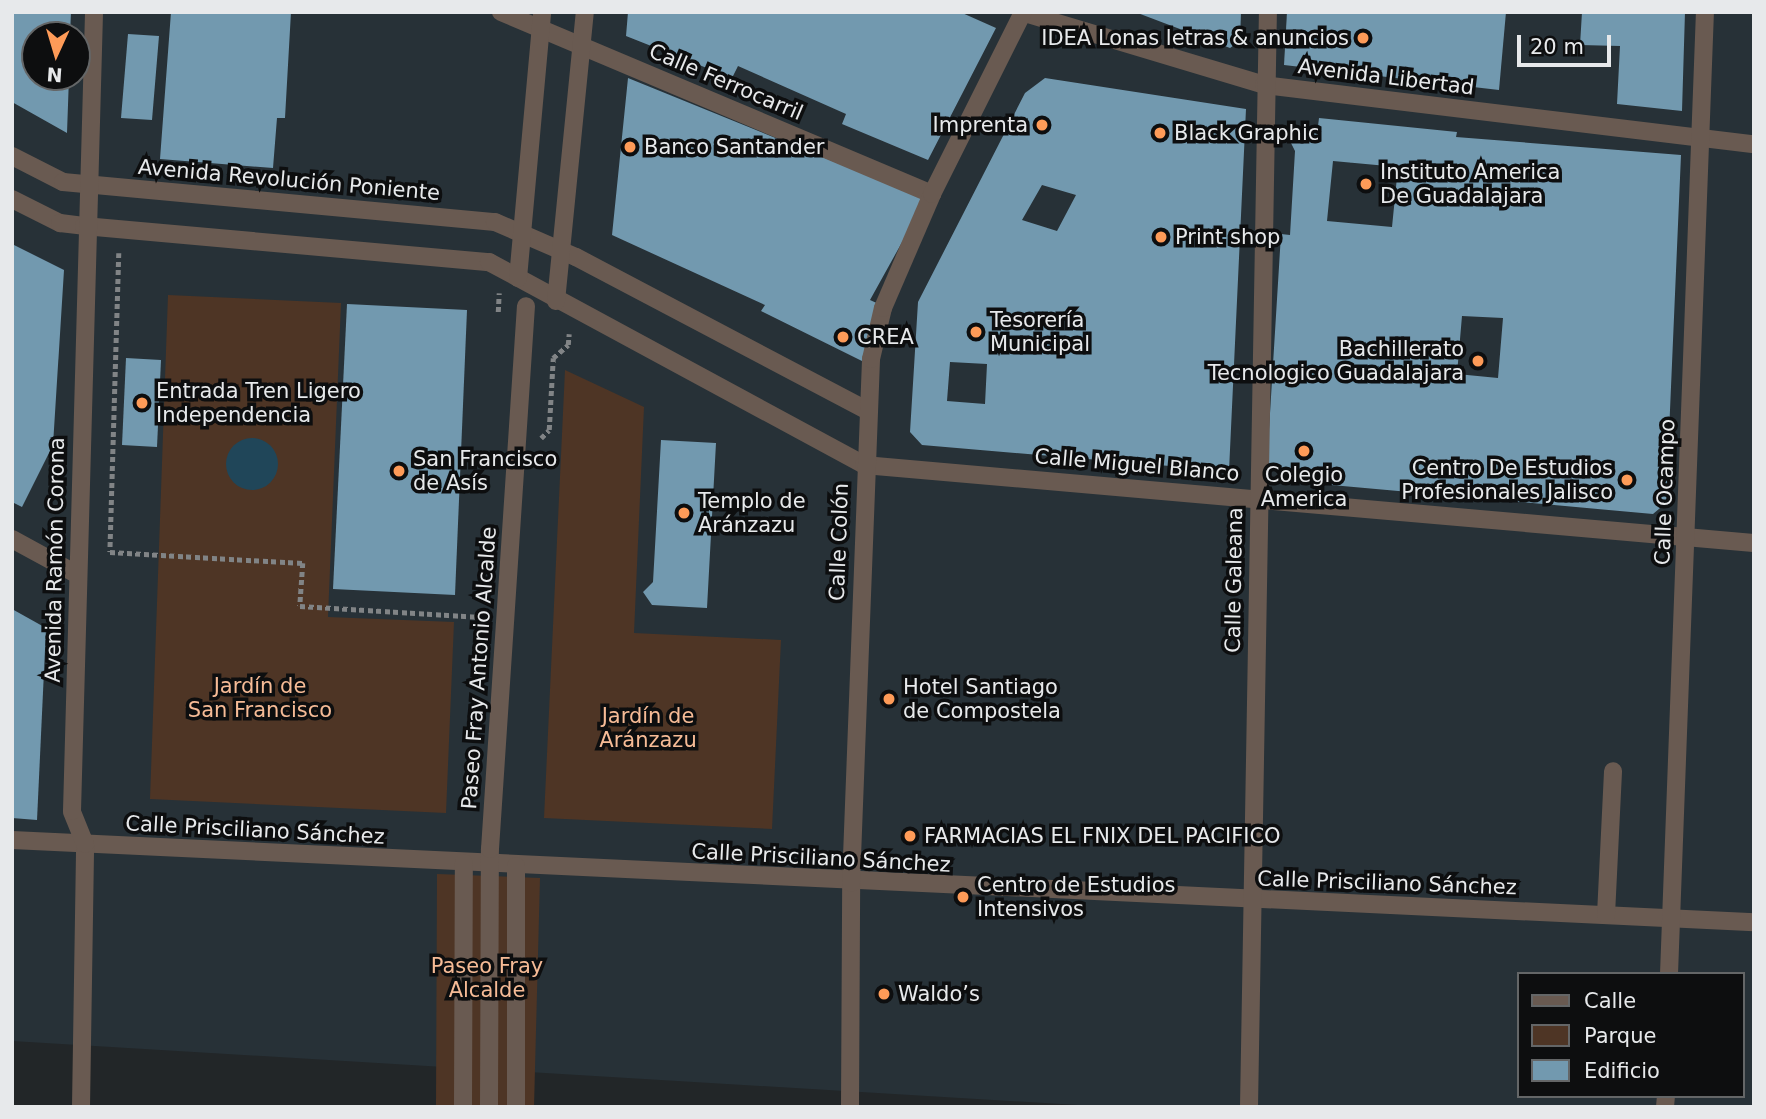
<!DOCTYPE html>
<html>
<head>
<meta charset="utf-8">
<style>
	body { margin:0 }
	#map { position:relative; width:1766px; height:1119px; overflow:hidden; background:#222628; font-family:"DejaVu Sans",sans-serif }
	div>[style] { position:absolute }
	.built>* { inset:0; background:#273137 }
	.green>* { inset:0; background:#4e3525 }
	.water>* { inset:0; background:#204659 }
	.round { border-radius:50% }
	.building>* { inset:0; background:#7299af }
	.path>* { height:4.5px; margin-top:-2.25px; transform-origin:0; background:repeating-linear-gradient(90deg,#818486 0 5px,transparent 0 8.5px) }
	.minor>* { height:18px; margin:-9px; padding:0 9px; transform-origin:9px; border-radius:9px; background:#695a51 }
	.dots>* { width:19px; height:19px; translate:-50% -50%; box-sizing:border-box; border:4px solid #0d0e0f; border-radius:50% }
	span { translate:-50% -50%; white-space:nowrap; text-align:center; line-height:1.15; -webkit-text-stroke:7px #0d0e0f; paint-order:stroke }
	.poi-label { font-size:21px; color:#e7e9eb }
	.right { translate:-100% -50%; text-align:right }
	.left { translate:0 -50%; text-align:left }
	.street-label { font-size:21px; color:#e7e9eb }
	.park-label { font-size:21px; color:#f6bb96 }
	.frame { position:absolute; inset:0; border:14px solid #e7e9eb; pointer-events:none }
	.legend { position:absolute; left:1517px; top:972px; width:228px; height:126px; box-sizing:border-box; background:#0d0e0f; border:2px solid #646667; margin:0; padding:9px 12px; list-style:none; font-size:21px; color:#e7e9eb }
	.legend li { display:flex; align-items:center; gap:14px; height:35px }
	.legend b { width:35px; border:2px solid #646667 }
	.north { position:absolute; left:21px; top:21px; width:70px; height:70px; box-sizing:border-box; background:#0d0e0f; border:2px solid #646667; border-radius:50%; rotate:184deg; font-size:19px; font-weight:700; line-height:28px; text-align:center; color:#e7e9eb }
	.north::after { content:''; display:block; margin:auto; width:24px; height:32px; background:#fe9b58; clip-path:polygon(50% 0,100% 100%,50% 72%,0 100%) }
	.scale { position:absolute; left:1517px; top:35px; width:94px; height:32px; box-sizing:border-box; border:4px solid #e7e9eb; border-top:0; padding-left:9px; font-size:21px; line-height:24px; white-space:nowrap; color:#e7e9eb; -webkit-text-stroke:5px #0d0e0f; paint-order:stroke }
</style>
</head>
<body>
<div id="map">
	<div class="built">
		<i style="clip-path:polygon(evenodd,12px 12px,1754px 12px,1754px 1107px,1110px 1107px,12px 1041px,12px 12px,35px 35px,77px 35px,77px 77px,35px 77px,35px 35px,12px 12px,1519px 974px,1743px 974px,1743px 1096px,1519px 1096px,1519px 974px)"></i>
	</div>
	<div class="green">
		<i style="clip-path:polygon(168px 295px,341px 303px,328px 617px,454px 622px,446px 813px,150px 799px)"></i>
		<i style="clip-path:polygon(565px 370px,644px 407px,634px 633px,781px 640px,772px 829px,544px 818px)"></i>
		<i style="clip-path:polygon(437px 874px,540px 878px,534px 1107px,436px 1107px)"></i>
	</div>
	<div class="water">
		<i class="round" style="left:226px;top:438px;width:52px;height:52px"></i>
	</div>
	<div class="building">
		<i style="clip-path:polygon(12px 12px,71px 12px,70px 35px,35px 35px,35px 77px,69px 77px,67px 133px,12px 102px)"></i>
		<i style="clip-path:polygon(171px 12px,291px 12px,285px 118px,277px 118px,273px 168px,160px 159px)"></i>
		<i style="clip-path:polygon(628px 12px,960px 12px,996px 28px,928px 160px,842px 124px,846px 114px,738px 66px,732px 78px,626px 36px)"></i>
		<i style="clip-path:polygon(1135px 12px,1241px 12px,1240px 41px,1230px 48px)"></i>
		<i style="clip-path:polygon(1287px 12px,1506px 12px,1499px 90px,1284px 65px)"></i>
		<i style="clip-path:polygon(1582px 12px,1685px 12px,1682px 111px,1617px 104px,1620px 46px,1580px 45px)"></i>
		<i style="clip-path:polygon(128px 34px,159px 36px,152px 120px,121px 118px)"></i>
		<i style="clip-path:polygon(628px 78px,926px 199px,870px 300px,881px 305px,866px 363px,761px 311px,765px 305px,612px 235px)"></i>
		<i style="clip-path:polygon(evenodd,1045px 78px,1246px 109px,1229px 471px,922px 445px,910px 432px,918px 302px,1025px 93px,1045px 78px,1042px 185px,1076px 195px,1057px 231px,1022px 220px,1042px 185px,1045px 78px,950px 362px,987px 364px,985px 404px,947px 401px,950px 362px)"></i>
		<i style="clip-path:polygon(evenodd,1319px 118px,1457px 132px,1456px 137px,1681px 155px,1666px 503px,1653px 514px,1287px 481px,1267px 462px,1281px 234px,1290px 235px,1295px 151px,1290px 141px,1301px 127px,1317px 134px,1319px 118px,1333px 161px,1398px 167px,1392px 227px,1327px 221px,1333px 161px,1319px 118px,1462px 316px,1503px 318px,1498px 378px,1457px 374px,1462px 316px)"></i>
		<i style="clip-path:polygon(12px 244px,64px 270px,53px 445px,22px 507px,12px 502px)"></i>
		<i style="clip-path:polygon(347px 304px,467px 310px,455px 595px,333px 589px)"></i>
		<i style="clip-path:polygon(126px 358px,161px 360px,157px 447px,122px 445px)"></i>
		<i style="clip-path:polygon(661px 440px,716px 443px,707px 608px,652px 605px,643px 592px,653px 582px)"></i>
		<i style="clip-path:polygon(12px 609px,46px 628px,37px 820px,12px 818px)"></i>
	</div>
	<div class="path">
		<i style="left:119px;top:253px;width:299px;rotate:91.7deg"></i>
		<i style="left:110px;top:552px;width:193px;rotate:3.3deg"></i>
		<i style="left:303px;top:563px;width:43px;rotate:94deg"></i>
		<i style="left:300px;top:606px;width:181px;rotate:3.5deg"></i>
		<i style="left:498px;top:312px;width:19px;rotate:-87deg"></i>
		<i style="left:541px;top:438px;width:11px;rotate:-45deg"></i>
		<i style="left:549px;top:430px;width:72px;rotate:-86.8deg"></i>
		<i style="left:553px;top:358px;width:20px;rotate:-41deg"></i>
		<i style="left:568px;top:345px;width:11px;rotate:-85deg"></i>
	</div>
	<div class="minor">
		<i style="left:501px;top:12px;width:468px;rotate:22.9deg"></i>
		<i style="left:1021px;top:12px;width:254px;rotate:16.7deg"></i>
		<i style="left:1264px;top:85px;width:494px;rotate:6.9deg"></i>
		<i style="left:12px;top:156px;width:57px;rotate:27deg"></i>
		<i style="left:63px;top:182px;width:434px;rotate:5.3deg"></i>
		<i style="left:495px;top:222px;width:88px;rotate:23.4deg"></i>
		<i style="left:576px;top:257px;width:326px;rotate:27.8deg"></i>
		<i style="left:12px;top:199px;width:54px;rotate:26.6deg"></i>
		<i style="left:60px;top:223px;width:24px;rotate:7deg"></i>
		<i style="left:84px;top:226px;width:407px;rotate:5.1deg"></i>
		<i style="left:489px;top:262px;width:426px;rotate:28.4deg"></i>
		<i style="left:864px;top:465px;width:893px;rotate:5.01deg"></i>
		<i style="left:518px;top:278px;width:267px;rotate:-84.8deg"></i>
		<i style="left:556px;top:301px;width:290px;rotate:-84.3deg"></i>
		<i style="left:12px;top:539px;width:75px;rotate:28.6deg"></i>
		<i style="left:12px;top:840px;width:1744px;rotate:2.7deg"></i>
		<i style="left:1606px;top:915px;width:144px;rotate:-87.2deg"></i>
		<i style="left:1669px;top:974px;width:963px;rotate:-87.86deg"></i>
		<i style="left:81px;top:1107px;width:263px;rotate:-89.1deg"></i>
		<i style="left:85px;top:844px;width:35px;rotate:-112deg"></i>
		<i style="left:72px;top:811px;width:799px;rotate:-88.42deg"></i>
		<i style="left:463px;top:1107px;width:244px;rotate:-89.8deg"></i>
		<i style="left:489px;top:1107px;width:258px;rotate:-89.8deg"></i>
		<i style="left:490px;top:849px;width:544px;rotate:-86.21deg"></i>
		<i style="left:516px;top:1107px;width:241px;rotate:-90deg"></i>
		<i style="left:850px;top:1107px;width:224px;rotate:-89.7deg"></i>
		<i style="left:851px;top:883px;width:524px;rotate:-87.81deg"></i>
		<i style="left:871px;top:359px;width:52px;rotate:-76.8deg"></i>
		<i style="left:883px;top:308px;width:124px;rotate:-66.7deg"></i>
		<i style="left:932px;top:194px;width:203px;rotate:-63.4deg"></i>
		<i style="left:1249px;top:1107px;width:1095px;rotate:-89.01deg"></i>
		<i style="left:1665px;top:1107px;width:11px;rotate:-85deg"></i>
	</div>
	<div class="dots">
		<i style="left:1363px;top:38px;background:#fe9b58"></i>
		<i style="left:1042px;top:125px;background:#fe9b58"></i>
		<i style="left:1160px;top:133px;background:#fe9b58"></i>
		<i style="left:630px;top:147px;background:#fe9b58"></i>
		<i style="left:1366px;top:184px;background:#fe9b58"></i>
		<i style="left:1161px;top:237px;background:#fe9b58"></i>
		<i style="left:976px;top:332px;background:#fe9b58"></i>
		<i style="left:843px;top:337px;background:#fe9b58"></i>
		<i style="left:1478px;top:361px;background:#fe9b58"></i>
		<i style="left:142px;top:403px;background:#fe9b58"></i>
		<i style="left:1304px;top:451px;background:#fe9b58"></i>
		<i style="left:399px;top:471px;background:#fe9b58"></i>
		<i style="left:1627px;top:480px;background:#fe9b58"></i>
		<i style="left:684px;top:513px;background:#fe9b58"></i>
		<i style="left:889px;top:699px;background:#fe9b58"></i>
		<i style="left:910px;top:836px;background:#fe9b58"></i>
		<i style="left:963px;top:897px;background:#fe9b58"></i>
		<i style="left:884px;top:994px;background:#fe9b58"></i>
	</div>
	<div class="poi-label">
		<span class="right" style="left:1349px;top:38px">IDEA Lonas letras &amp; anuncios</span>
		<span class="right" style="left:1028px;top:125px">Imprenta</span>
		<span class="left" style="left:1174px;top:133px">Black Graphic</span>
		<span class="left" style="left:644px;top:147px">Banco Santander</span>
		<span class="left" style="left:1380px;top:184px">Instituto America<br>De Guadalajara</span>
		<span class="left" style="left:1175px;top:237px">Print shop</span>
		<span class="left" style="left:990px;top:332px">Tesorería<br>Municipal</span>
		<span class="left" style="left:857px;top:337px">CREA</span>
		<span class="right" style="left:1464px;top:361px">Bachillerato<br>Tecnologico Guadalajara</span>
		<span class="left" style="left:156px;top:403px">Entrada Tren Ligero<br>Independencia</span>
		<span class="left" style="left:413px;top:471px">San Francisco<br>de Asís</span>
		<span class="right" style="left:1613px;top:480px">Centro De Estudios<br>Profesionales Jalisco</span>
		<span style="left:1304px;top:487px">Colegio<br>America</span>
		<span class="left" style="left:698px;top:513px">Templo de<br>Aránzazu</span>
		<span class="left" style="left:903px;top:699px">Hotel Santiago<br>de Compostela</span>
		<span class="left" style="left:924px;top:836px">FARMACIAS EL FNIX DEL PACIFICO</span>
		<span class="left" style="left:977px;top:897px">Centro de Estudios<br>Intensivos</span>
		<span class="left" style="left:898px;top:994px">Waldo’s</span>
	</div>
	<div class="street-label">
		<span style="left:1386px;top:77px;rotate:7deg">Avenida Libertad</span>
		<span style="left:726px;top:82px;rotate:23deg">Calle Ferrocarril</span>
		<span style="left:289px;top:180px;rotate:5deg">Avenida Revolución Poniente</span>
		<span style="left:1137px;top:465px;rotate:5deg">Calle Miguel Blanco</span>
		<span style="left:1665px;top:492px;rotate:-88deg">Calle Ocampo</span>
		<span style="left:839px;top:542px;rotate:-88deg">Calle Colón</span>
		<span style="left:55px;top:560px;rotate:-89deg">Avenida Ramón Corona</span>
		<span style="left:1234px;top:580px;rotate:-89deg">Calle Galeana</span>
		<span style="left:479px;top:668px;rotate:-86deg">Paseo Fray Antonio Alcalde</span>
		<span style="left:255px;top:830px;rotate:3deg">Calle Prisciliano Sánchez</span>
		<span style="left:821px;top:858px;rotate:3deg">Calle Prisciliano Sánchez</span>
		<span style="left:1387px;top:883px;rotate:2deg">Calle Prisciliano Sánchez</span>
	</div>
	<div class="park-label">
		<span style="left:260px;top:698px">Jardín de<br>San Francisco</span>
		<span style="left:648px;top:728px">Jardín de<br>Aránzazu</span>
		<span style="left:487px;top:978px">Paseo Fray<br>Alcalde</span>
	</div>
	<div class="frame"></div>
	<ul class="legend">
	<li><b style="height:9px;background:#695a51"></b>Calle</li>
	<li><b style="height:19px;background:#4e3525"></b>Parque</li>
	<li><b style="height:19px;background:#7299af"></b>Edificio</li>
	</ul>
	<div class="north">N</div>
	<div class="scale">20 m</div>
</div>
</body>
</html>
